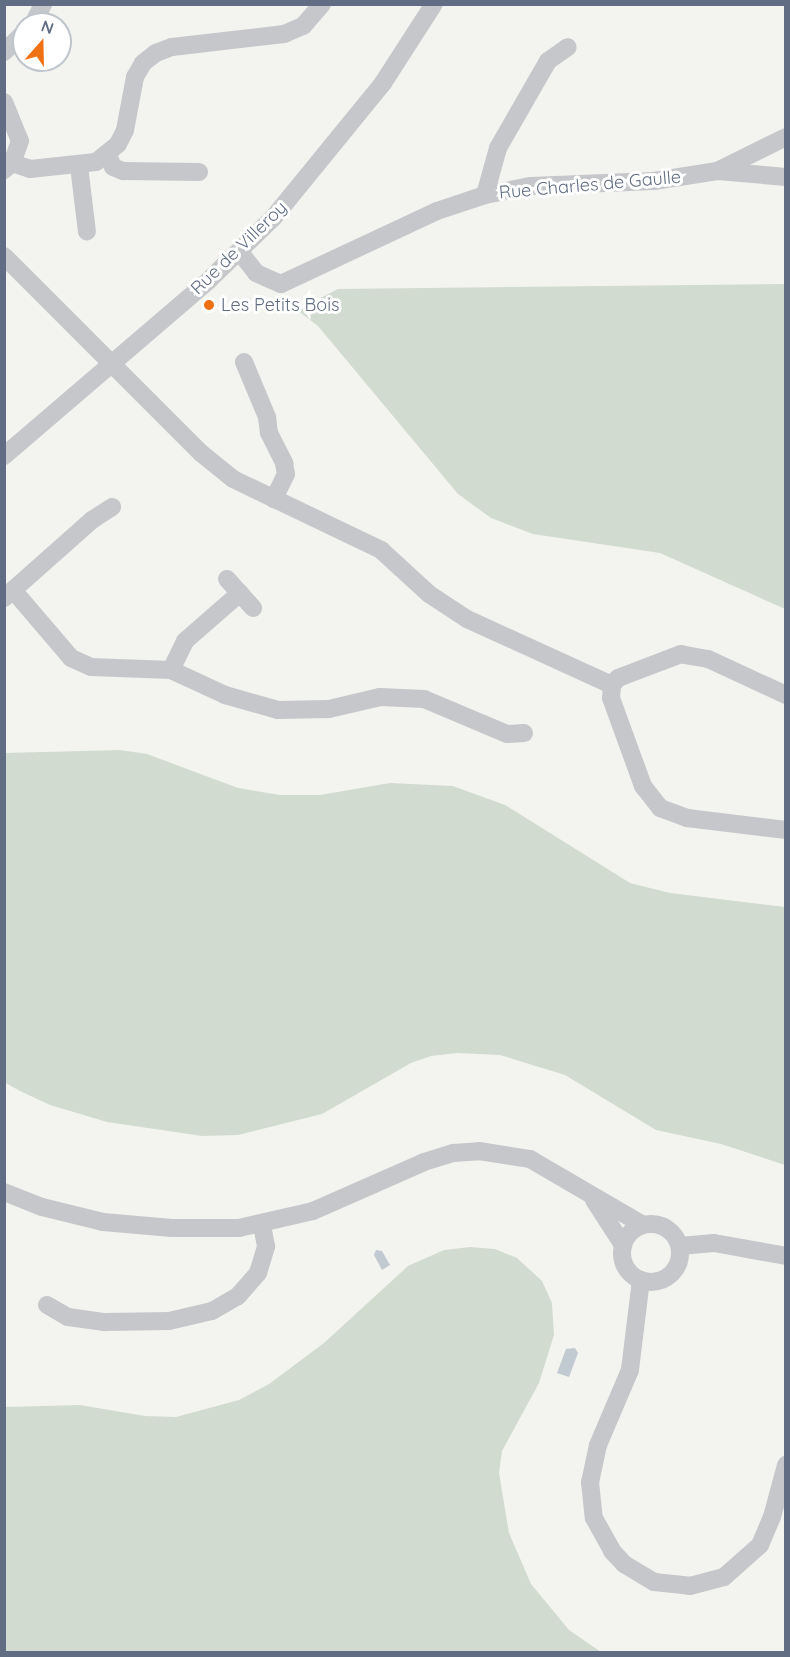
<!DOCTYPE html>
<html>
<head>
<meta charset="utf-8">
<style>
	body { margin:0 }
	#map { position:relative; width:790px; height:1657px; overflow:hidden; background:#f3f4ef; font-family:Quicksand,sans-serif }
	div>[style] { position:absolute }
	.green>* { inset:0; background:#d2dbd0 }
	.water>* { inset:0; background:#c2cad1 }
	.minor>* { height:18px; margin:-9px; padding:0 9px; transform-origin:9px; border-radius:9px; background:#c5c7cb }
	.minor>.ring { margin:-9px; padding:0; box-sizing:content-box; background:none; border:18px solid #c5c7cb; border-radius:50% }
	.dots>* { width:16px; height:16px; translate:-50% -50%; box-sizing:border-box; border:3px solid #fff; border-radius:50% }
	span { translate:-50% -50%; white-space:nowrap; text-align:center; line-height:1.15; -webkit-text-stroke:6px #fff; paint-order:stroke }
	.street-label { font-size:18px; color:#606d83 }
	.poi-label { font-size:18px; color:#606d83 }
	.left { translate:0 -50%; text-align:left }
	.frame { position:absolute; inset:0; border:6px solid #606d83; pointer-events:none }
	.north { position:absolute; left:12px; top:12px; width:60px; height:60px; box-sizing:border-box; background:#fff; border:2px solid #bfc5cd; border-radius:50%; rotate:20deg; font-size:16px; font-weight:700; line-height:24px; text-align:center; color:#606d83 }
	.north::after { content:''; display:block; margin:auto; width:21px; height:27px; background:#f07113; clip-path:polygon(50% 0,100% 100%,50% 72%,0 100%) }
</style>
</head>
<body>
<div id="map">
	<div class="green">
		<i style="clip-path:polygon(785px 284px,785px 609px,660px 553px,533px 534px,491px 518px,458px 494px,318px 326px,297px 310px,338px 289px)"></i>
		<i style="clip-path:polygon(120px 750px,147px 754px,238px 788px,280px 795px,320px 795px,390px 783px,453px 786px,505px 805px,630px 883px,670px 893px,785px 907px,785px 1165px,721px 1144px,656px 1130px,565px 1075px,500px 1055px,457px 1053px,431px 1056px,411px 1063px,322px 1114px,238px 1135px,202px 1136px,107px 1122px,50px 1105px,20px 1091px,4px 1082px,5px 753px)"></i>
		<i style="clip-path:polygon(470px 1247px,495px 1249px,517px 1258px,542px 1281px,552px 1303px,554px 1335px,539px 1383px,502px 1451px,499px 1473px,509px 1533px,531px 1584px,569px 1630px,601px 1652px,5px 1652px,5px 1407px,80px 1405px,145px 1416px,176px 1417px,239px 1400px,269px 1384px,324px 1343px,408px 1266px,444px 1250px)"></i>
	</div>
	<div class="water">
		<i style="clip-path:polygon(376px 1250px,382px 1251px,390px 1265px,382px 1270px,374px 1255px)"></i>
		<i style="clip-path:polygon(575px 1348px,578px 1353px,569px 1377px,557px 1373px,566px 1349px)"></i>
	</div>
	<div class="minor">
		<i style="left:33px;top:24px;width:22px;rotate:-63deg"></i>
		<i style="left:4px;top:52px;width:28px;rotate:-44deg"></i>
		<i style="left:4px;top:102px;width:42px;rotate:67.7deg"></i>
		<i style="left:20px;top:141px;width:23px;rotate:110deg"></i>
		<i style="left:12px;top:163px;width:11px;rotate:139deg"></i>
		<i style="left:108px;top:155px;width:13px;rotate:67deg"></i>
		<i style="left:113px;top:167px;width:11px;rotate:22deg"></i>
		<i style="left:123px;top:171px;width:76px;rotate:0.8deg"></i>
		<i style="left:12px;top:163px;width:19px;rotate:18deg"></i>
		<i style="left:30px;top:169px;width:66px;rotate:-6.1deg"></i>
		<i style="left:96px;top:162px;width:28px;rotate:-39deg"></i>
		<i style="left:118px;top:144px;width:16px;rotate:-63deg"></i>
		<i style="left:125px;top:130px;width:54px;rotate:-79.3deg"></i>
		<i style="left:135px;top:77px;width:16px;rotate:-60deg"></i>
		<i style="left:143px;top:63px;width:16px;rotate:-38deg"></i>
		<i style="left:156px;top:53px;width:17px;rotate:-21deg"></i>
		<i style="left:172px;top:47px;width:113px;rotate:-6.6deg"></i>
		<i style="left:284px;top:34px;width:21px;rotate:-23deg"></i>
		<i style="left:303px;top:26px;width:29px;rotate:-49deg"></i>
		<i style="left:79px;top:166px;width:66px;rotate:83.1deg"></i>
		<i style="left:718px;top:171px;width:68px;rotate:5deg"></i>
		<i style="left:485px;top:195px;width:49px;rotate:-74.5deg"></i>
		<i style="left:498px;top:148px;width:100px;rotate:-60.1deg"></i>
		<i style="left:548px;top:61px;width:24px;rotate:-35deg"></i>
		<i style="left:239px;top:251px;width:28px;rotate:52deg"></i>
		<i style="left:256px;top:273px;width:27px;rotate:24deg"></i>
		<i style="left:281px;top:284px;width:172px;rotate:-25.1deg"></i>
		<i style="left:437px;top:211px;width:51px;rotate:-18.4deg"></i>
		<i style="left:485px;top:195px;width:47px;rotate:-11.1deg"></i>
		<i style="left:531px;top:186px;width:123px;rotate:-2.3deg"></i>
		<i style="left:654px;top:181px;width:64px;rotate:-9deg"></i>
		<i style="left:717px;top:171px;width:77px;rotate:-26.2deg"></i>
		<i style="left:4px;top:256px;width:279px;rotate:45deg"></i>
		<i style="left:201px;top:453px;width:41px;rotate:39.1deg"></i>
		<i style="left:233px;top:479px;width:164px;rotate:25.6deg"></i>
		<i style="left:381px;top:550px;width:65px;rotate:42.5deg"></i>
		<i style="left:429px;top:594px;width:45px;rotate:33.3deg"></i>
		<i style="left:467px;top:619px;width:159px;rotate:24.5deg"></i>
		<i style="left:244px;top:362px;width:60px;rotate:67.3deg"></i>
		<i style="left:267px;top:417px;width:16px;rotate:83deg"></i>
		<i style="left:269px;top:433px;width:34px;rotate:63deg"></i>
		<i style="left:284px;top:463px;width:11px;rotate:80deg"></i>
		<i style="left:286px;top:474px;width:28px;rotate:116deg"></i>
		<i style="left:4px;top:456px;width:270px;rotate:-40.6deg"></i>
		<i style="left:209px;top:280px;width:89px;rotate:-44.1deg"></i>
		<i style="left:273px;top:218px;width:174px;rotate:-50.8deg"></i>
		<i style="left:383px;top:83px;width:94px;rotate:-57.2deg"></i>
		<i style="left:227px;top:579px;width:39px;rotate:48deg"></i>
		<i style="left:13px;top:590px;width:89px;rotate:49.5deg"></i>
		<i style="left:71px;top:658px;width:22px;rotate:24deg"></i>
		<i style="left:91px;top:667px;width:80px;rotate:2.1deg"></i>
		<i style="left:171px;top:670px;width:60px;rotate:24.8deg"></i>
		<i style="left:225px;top:695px;width:55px;rotate:15.8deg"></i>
		<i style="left:278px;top:710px;width:51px;rotate:-1.1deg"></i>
		<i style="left:329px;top:709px;width:52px;rotate:-13.2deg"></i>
		<i style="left:380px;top:697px;width:44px;rotate:2.6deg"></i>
		<i style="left:424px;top:699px;width:90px;rotate:22.9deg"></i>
		<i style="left:507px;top:734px;width:17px;rotate:-3deg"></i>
		<i style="left:4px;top:598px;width:118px;rotate:-41.6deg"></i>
		<i style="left:92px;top:520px;width:24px;rotate:-33deg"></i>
		<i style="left:171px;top:670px;width:32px;rotate:-64deg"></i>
		<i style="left:185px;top:641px;width:73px;rotate:-41.1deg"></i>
		<i style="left:786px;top:695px;width:86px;rotate:-155.2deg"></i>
		<i style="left:708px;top:659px;width:27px;rotate:-170deg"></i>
		<i style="left:681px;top:654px;width:67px;rotate:159.1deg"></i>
		<i style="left:618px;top:678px;width:9px;rotate:131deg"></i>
		<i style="left:612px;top:685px;width:13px;rotate:94deg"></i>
		<i style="left:611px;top:698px;width:94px;rotate:70deg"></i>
		<i style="left:643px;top:786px;width:28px;rotate:52deg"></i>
		<i style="left:660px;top:808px;width:29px;rotate:20deg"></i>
		<i style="left:687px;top:818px;width:100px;rotate:6.9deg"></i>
		<i style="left:4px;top:1192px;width:41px;rotate:21.5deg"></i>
		<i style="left:42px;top:1207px;width:63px;rotate:13.8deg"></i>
		<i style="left:103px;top:1222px;width:69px;rotate:5deg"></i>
		<i style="left:172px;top:1228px;width:67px"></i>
		<i style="left:239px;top:1228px;width:76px;rotate:-12.9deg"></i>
		<i style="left:313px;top:1211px;width:121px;rotate:-23.8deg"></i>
		<i style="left:424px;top:1162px;width:30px;rotate:-17deg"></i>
		<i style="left:453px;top:1153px;width:26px;rotate:-4deg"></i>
		<i style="left:479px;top:1151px;width:52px;rotate:8.9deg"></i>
		<i style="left:530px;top:1159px;width:131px;rotate:30.3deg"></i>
		<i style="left:594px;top:1200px;width:54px;rotate:57.2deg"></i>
		<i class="ring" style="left:622px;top:1224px;width:40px;height:40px"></i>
		<i style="left:680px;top:1246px;width:34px;rotate:-5deg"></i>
		<i style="left:714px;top:1243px;width:73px;rotate:10.2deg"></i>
		<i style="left:641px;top:1280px;width:91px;rotate:97deg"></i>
		<i style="left:630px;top:1370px;width:82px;rotate:113.1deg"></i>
		<i style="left:598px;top:1445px;width:38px;rotate:102deg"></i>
		<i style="left:590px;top:1482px;width:36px;rotate:84deg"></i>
		<i style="left:594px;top:1518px;width:38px;rotate:61deg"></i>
		<i style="left:612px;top:1551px;width:18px;rotate:47deg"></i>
		<i style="left:624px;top:1564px;width:35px;rotate:31deg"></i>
		<i style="left:654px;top:1582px;width:36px;rotate:6deg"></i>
		<i style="left:690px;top:1586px;width:35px;rotate:-15deg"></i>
		<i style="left:724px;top:1577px;width:48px;rotate:-41.6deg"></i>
		<i style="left:760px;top:1545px;width:30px;rotate:-67deg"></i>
		<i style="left:772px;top:1517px;width:54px;rotate:-74.9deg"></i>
		<i style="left:47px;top:1305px;width:24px;rotate:30deg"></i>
		<i style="left:68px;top:1317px;width:37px;rotate:8deg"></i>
		<i style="left:105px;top:1322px;width:64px;rotate:-0.9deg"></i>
		<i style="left:169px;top:1321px;width:44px;rotate:-13.1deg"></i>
		<i style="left:212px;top:1311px;width:30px;rotate:-30deg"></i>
		<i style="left:238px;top:1296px;width:30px;rotate:-49deg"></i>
		<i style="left:258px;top:1273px;width:28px;rotate:-73deg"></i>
		<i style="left:266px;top:1246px;width:21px;rotate:-101deg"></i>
	</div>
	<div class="dots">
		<i style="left:209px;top:305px;background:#f07113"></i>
	</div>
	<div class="street-label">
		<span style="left:590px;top:185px;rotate:-5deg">Rue Charles de Gaulle</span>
		<span style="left:239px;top:248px;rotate:-44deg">Rue de Villeroy</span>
	</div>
	<div class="poi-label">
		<span class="left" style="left:221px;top:305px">Les Petits Bois</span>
	</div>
	<div class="frame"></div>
	<div class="north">N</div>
</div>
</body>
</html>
